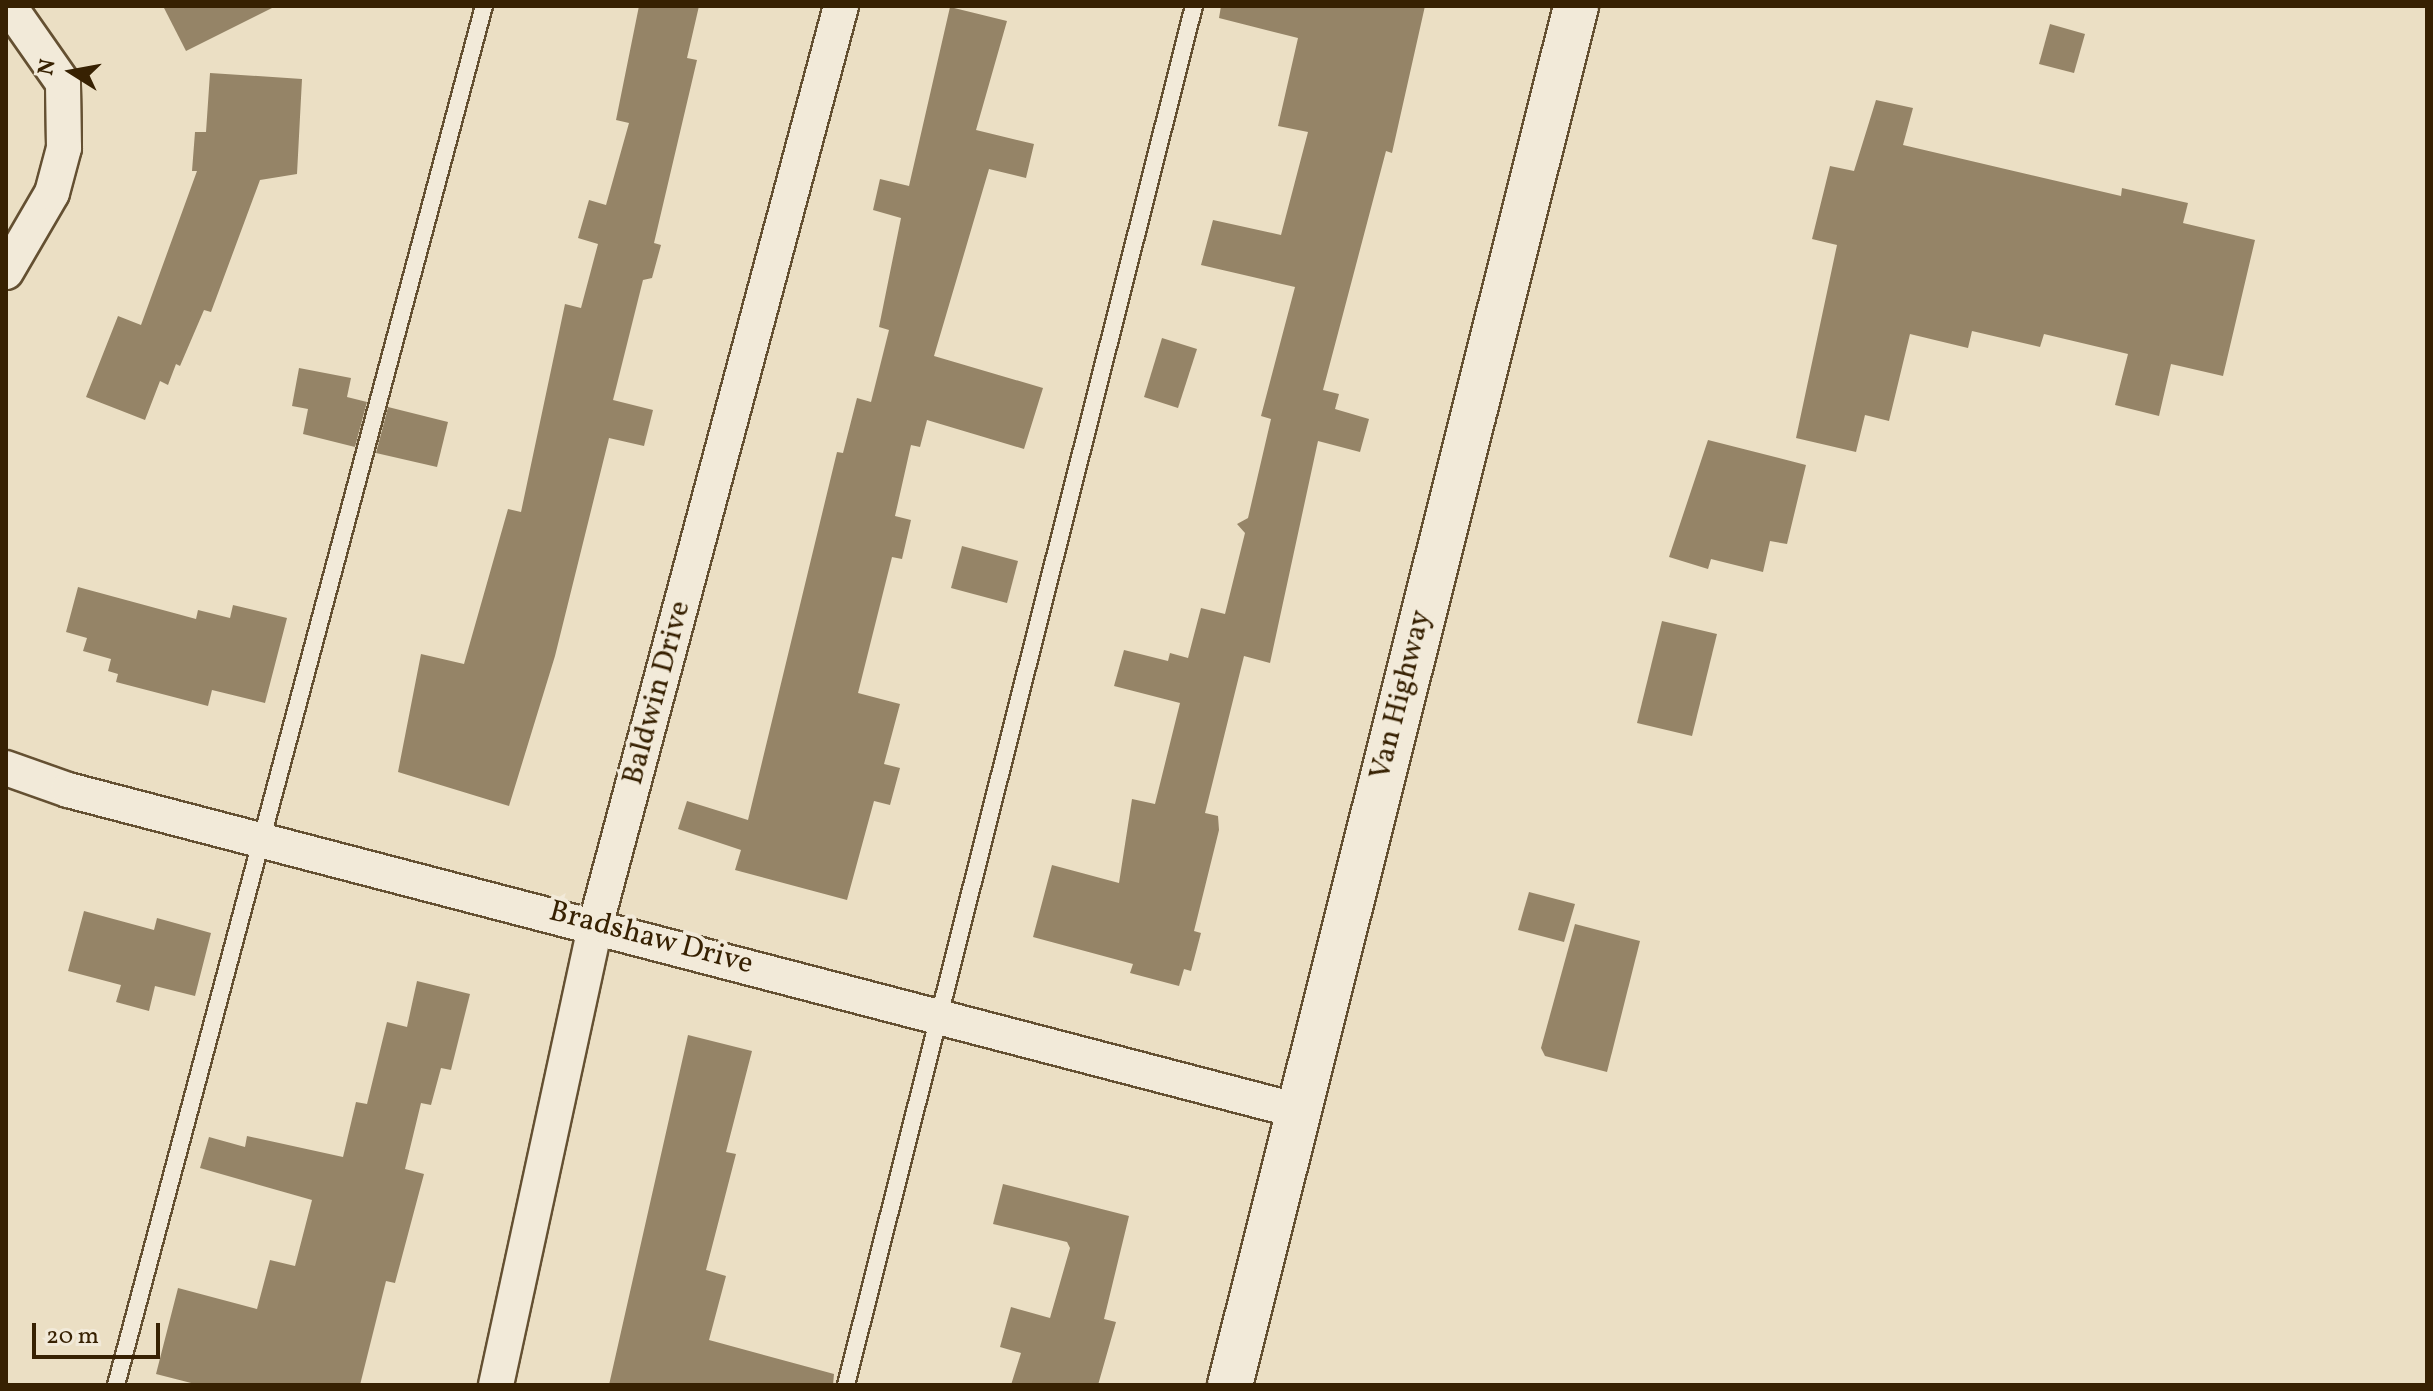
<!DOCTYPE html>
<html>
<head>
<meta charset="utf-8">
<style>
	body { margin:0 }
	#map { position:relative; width:2433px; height:1391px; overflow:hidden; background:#ebdfc4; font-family:Vollkorn,serif }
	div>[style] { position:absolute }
	.building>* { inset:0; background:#958467 }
	.roads { filter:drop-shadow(2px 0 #645032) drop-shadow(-2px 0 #645032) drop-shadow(0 2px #645032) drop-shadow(0 -2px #645032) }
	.lane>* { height:16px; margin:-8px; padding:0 8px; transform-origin:8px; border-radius:8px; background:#f2ead9 }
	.street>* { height:34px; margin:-17px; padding:0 17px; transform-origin:17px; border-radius:17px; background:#f2ead9 }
	.secondary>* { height:44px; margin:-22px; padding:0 22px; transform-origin:22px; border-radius:22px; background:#f2ead9 }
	span { translate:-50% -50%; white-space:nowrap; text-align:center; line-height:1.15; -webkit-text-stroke:8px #f2ead9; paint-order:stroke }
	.street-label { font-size:30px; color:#372102 }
	.frame { position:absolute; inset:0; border:8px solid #372102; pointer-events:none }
	.north { position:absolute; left:32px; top:32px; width:80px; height:80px; -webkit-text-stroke:6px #f2ead9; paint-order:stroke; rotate:281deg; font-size:22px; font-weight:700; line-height:32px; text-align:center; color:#372102 }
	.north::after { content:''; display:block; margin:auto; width:28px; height:36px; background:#372102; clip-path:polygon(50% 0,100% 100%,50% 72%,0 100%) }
	.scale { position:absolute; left:32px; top:1323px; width:128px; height:36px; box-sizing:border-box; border:4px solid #372102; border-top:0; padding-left:10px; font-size:24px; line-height:28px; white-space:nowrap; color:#372102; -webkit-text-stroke:6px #f2ead9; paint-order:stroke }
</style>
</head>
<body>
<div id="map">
	<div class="building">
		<i style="clip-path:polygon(163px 6px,276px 6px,186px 51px)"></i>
		<i style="clip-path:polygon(639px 6px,699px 6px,687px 58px,697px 60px,654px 243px,661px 245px,652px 278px,643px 280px,613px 400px,653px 410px,644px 446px,609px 438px,555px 656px,509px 806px,398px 772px,421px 654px,464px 664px,508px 509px,521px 512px,565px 304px,581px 308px,598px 244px,578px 238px,589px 200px,606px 205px,629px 123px,616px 120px)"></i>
		<i style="clip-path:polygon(1221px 6px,1425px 6px,1392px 153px,1386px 151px,1323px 390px,1339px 394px,1335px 409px,1369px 419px,1360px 452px,1318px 441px,1270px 663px,1244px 656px,1205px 813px,1218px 816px,1219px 830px,1194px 931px,1201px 933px,1191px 971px,1184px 969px,1179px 986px,1130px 973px,1133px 964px,1033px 937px,1052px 865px,1119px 883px,1132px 799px,1155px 804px,1180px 703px,1114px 686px,1124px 650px,1168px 661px,1170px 653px,1188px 658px,1201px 608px,1225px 614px,1245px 533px,1237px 524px,1248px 518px,1271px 419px,1261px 416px,1295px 287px,1201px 265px,1213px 220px,1281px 235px,1308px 132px,1278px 126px,1298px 38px,1219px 18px)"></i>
		<i style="clip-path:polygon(950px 7px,1007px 21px,976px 130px,1034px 144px,1026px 178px,989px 169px,934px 356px,1043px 388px,1024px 449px,927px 420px,920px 447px,911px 445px,895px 516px,911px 520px,902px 559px,892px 557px,858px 693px,900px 704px,884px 764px,900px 768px,890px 805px,874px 801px,847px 900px,735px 870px,741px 850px,678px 829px,687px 801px,748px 820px,837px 452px,843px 453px,857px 398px,871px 402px,889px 330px,879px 327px,901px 218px,873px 210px,880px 179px,909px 186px)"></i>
		<i style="clip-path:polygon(2050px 24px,2085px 34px,2074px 73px,2039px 64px)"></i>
		<i style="clip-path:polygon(210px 73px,302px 79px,297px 174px,260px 180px,211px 312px,204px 310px,180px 366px,176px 364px,168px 385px,160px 381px,145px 420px,86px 397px,118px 316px,141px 325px,197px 171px,192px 171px,195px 132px,206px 132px)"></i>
		<i style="clip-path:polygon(1876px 100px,1913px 108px,1903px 145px,2121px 196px,2122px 188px,2188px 203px,2183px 223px,2255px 240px,2223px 376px,2171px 364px,2159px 416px,2115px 405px,2128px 354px,2044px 334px,2040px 347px,1972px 331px,1968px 348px,1910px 334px,1889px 421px,1865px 415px,1856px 452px,1796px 438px,1837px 245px,1812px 239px,1830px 166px,1854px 171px)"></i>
		<i style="clip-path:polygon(1162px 338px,1197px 349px,1178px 408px,1144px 397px)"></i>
		<i style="clip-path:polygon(299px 368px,351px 378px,347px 397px,367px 402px,355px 447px,303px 434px,308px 409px,292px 406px)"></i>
		<i style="clip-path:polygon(388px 407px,448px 422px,437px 467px,376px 453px)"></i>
		<i style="clip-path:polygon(1708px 440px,1806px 465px,1787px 544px,1770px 541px,1763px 572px,1711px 559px,1708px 569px,1669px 557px)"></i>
		<i style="clip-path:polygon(962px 546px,1018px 561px,1007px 603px,951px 588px)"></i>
		<i style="clip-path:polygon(78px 587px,196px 619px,198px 610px,230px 618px,233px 605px,287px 618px,265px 703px,212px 690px,208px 706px,116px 682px,118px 674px,108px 671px,111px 659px,83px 651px,87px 638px,66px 632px)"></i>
		<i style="clip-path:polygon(1662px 621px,1717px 634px,1692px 736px,1637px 723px)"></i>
		<i style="clip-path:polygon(1529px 892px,1575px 904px,1564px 942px,1518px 930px)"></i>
		<i style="clip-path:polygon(84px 911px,154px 930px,157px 918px,211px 933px,195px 996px,155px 986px,149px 1011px,116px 1002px,121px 985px,68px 971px)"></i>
		<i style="clip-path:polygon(1575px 924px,1640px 941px,1607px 1072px,1545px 1056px,1541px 1048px)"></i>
		<i style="clip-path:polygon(417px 981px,470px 994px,451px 1070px,441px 1068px,431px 1105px,421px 1103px,405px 1169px,424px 1174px,395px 1283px,386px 1281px,360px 1385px,199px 1385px,156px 1374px,178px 1288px,257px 1309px,270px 1260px,295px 1266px,312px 1200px,200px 1168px,209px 1137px,245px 1147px,247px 1136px,343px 1157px,356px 1102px,367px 1104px,387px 1022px,407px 1027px)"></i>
		<i style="clip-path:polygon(688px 1035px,752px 1051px,726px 1152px,736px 1154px,706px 1270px,726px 1276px,709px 1340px,834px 1374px,833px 1385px,609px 1385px)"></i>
		<i style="clip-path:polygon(1003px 1184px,1129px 1216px,1104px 1319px,1116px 1322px,1098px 1385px,1011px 1385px,1021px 1353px,1000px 1347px,1011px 1307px,1050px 1318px,1070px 1248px,1067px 1242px,993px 1224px)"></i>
	</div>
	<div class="roads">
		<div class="lane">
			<i style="left:116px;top:1385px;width:1427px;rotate:-75.06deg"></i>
			<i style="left:846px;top:1385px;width:1422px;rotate:-75.84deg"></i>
		</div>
		<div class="street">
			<i style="left:6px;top:272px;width:91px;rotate:-59.8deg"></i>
			<i style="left:52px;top:193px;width:47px;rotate:-75.1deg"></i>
			<i style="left:64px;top:148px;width:65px;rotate:-90.9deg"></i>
			<i style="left:63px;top:83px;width:94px;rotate:-125deg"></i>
			<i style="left:6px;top:768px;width:66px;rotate:19.5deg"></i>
			<i style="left:68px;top:790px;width:1268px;rotate:14.62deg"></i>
			<i style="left:496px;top:1385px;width:473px;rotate:-77.8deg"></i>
			<i style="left:596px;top:923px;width:949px;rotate:-75.04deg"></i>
		</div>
		<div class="secondary">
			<i style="left:1230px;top:1385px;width:1422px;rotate:-75.91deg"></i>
		</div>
	</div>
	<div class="street-label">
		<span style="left:657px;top:693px;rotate:-75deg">Baldwin Drive</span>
		<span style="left:1401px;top:695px;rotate:-76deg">Van Highway</span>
		<span style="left:651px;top:938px;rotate:15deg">Bradshaw Drive</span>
	</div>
	<div class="frame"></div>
	<div class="north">N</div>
	<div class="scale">20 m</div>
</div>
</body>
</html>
